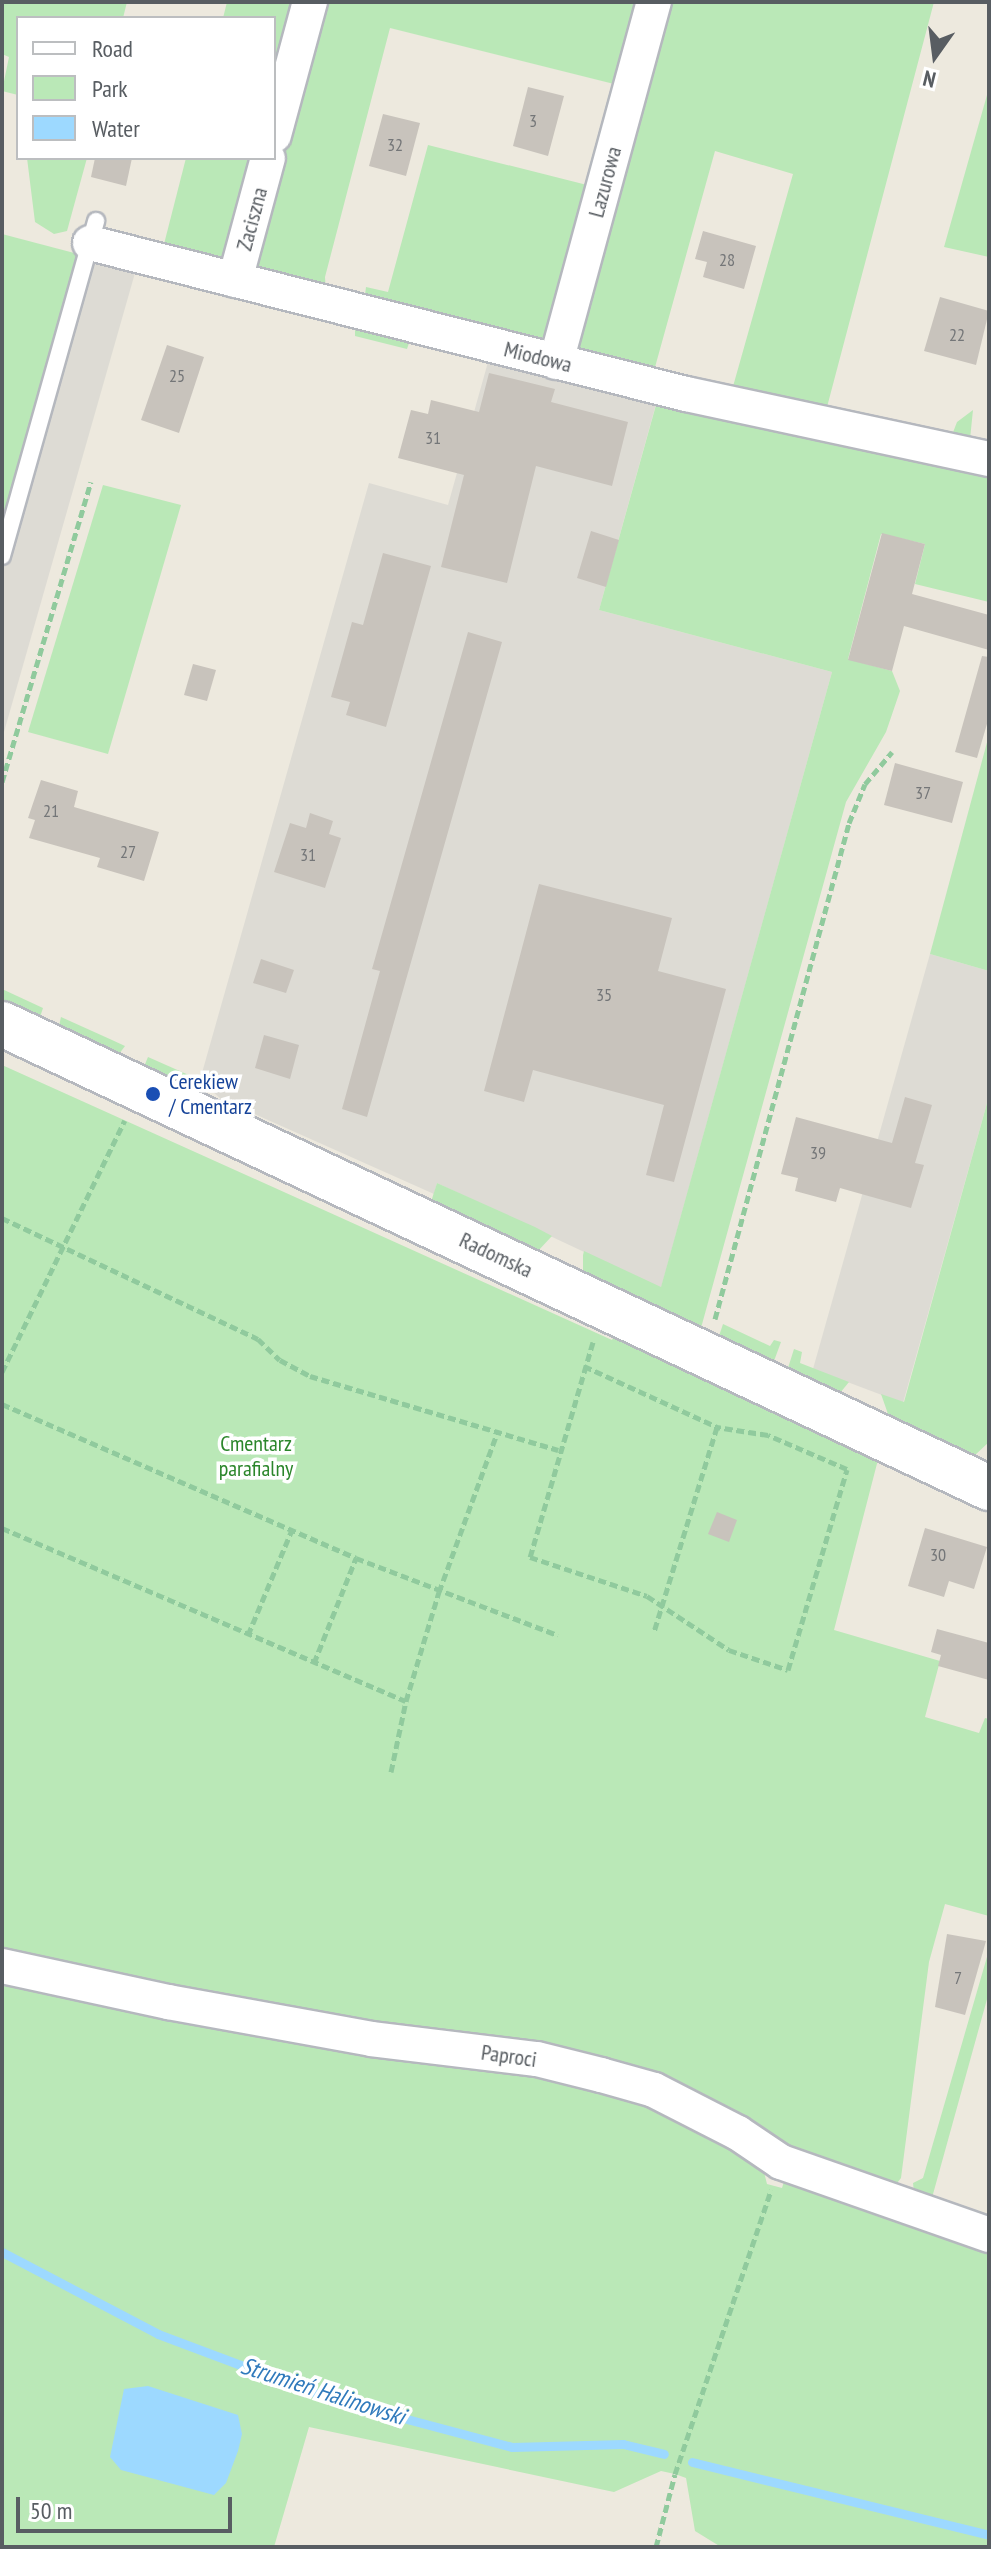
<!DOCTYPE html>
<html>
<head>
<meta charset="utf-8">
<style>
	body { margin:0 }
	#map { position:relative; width:991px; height:2549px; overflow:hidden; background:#ede9de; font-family:"PT Sans Narrow",sans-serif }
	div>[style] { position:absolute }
	.industrial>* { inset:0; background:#dddbd4 }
	.green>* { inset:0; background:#bae8b7 }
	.water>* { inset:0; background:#9dd9ff }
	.stream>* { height:9px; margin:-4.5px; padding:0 4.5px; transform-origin:4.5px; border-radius:4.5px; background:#9dd9ff }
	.building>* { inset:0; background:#c8c3bc }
	.path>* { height:5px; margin-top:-2.5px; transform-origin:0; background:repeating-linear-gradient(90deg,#90ca9d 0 8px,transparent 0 12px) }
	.roads { filter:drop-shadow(2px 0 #b5b8be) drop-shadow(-2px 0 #b5b8be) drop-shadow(0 2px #b5b8be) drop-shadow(0 -2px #b5b8be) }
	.lane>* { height:16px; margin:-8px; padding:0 8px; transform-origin:8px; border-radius:8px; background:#fff }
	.street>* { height:34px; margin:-17px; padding:0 17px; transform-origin:17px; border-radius:17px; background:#fff }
	.secondary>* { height:44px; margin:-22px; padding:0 22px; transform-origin:22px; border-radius:22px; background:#fff }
	.dots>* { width:22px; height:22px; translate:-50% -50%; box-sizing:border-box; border:4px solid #fff; border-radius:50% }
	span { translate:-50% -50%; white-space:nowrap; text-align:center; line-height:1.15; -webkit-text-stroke:7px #fff; paint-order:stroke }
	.number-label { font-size:18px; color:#747678 }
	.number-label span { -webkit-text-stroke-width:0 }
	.street-label { font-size:22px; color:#585d62 }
	.transit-label { font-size:22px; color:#164399 }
	.left { translate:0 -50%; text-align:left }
	.park-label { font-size:22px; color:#2b862b }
	.water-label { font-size:24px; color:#307abc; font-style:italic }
	.frame { position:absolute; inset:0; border:4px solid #585d62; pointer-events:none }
	.legend { position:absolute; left:16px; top:16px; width:260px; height:144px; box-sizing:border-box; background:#fff; border:2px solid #bcbec0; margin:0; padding:10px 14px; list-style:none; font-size:24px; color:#585d62 }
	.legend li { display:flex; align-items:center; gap:16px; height:40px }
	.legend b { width:40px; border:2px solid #bcbec0 }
	.north { position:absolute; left:895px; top:16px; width:80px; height:80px; -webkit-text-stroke:6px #fff; paint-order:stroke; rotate:194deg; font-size:22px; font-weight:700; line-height:32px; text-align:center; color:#585d62 }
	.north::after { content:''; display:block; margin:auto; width:28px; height:36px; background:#585d62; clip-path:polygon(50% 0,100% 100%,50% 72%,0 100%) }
	.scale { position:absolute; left:16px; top:2497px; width:216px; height:36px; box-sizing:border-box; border:4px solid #585d62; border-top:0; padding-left:10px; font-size:24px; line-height:28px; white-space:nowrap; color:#585d62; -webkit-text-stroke:6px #fff; paint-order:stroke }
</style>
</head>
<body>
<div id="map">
	<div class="industrial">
		<i style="clip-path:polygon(78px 254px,135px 273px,2px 739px,2px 471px)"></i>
		<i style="clip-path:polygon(488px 362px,656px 404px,599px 610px,832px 672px,661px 1288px,437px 1183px,434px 1194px,277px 1124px,221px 1099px,200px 1080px,369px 483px,448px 505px)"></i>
		<i style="clip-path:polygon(930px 954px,989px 971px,989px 1096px,903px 1403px,813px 1369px)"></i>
	</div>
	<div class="green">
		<i style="clip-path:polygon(2px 2px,127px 2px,123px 18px,18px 18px,18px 115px,18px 95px,2px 91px,9px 57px,2px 54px)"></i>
		<i style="clip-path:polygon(227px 2px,295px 2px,274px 91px,274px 18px,223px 18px)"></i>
		<i style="clip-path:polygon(325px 2px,636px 2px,614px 84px,390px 28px,325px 277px,326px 293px,251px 275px)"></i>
		<i style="clip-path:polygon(662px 2px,934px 2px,827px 407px,952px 435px,957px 422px,973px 410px,970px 439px,730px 397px,793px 174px,715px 151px,652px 378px,575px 350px)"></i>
		<i style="clip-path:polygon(989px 88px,989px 257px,944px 247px)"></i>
		<i style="clip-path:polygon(428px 145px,591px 186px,545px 347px,364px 303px,366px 287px,388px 292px)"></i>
		<i style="clip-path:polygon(27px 158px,87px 158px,67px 231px,54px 234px,35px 222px)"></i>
		<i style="clip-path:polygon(186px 158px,256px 158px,226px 265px,163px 248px)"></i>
		<i style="clip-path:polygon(2px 234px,78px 254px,2px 524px)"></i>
		<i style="clip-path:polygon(355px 326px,617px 384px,616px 394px,409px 343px,407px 349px,355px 336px)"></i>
		<i style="clip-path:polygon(649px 393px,989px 469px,989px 602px,915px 584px,925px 544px,881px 534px,848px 659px,892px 671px,900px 691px,886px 732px,846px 802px,701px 1328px,583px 1272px,583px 1255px,584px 1251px,661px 1287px,832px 672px,599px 610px,656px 405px,647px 402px)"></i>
		<i style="clip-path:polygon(103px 485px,181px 505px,108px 754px,28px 732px)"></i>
		<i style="clip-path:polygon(989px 735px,989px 971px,930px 954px)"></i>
		<i style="clip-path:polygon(2px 989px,43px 1008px,40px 1017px,2px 999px)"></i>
		<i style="clip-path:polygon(61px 1017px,112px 1040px,125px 1046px,119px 1054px,59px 1026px)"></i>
		<i style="clip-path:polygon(148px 1057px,200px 1080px,196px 1087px,192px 1092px,143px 1069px)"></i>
		<i style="clip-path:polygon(2px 1065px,612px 1340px,616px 1331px,880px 1452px,834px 1630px,940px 1661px,925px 1717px,979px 1733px,985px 1718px,989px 1719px,989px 1916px,945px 1904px,929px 1962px,901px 2178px,890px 2192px,762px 2164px,767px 2184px,782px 2188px,787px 2172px,989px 2243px,989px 2547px,721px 2547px,695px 2531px,686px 2478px,675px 2474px,661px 2471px,614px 2492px,309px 2427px,274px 2547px,2px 2547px)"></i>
		<i style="clip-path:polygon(989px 1096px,989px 1442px,974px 1456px,888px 1414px,881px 1394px,904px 1402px)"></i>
		<i style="clip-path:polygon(437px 1183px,535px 1227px,552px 1236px,537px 1252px,431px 1202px)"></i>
		<i style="clip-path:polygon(723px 1324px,770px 1346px,774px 1340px,781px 1342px,774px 1361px,719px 1336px)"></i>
		<i style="clip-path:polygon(794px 1349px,802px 1352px,800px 1363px,849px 1382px,840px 1393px,788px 1368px)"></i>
		<i style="clip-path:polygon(989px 1950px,989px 1992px,930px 2205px,915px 2201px,913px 2183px,923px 2178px)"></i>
	</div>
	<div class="water">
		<i style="clip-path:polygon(148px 2386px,238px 2415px,242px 2434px,238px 2451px,226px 2483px,214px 2495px,121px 2470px,110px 2457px,124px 2389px)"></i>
	</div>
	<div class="stream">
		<i style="left:2px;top:2252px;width:176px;rotate:27.7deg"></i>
		<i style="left:158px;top:2334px;width:182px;rotate:20.6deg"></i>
		<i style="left:328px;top:2398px;width:190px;rotate:14.9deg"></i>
		<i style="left:512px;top:2447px;width:111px;rotate:-1.5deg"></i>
		<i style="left:623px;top:2444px;width:42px;rotate:13.7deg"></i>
		<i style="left:692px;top:2462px;width:306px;rotate:13.8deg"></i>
	</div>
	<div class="building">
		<i style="clip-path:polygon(528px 87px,564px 96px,548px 156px,513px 146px)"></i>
		<i style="clip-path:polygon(383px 114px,420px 123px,406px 176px,369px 166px)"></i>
		<i style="clip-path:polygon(95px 158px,132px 158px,126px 186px,91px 177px)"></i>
		<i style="clip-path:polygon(703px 231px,756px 246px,744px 289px,703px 277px,707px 262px,695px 259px)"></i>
		<i style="clip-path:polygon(940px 297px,989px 311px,976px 365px,924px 351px)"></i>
		<i style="clip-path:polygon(167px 345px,204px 357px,179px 433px,141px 420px)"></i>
		<i style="clip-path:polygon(489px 373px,555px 389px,551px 402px,628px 422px,612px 486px,536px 466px,507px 583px,441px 567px,464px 475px,398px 458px,411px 410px,428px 414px,431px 400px,479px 412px)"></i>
		<i style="clip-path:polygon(591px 531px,619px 540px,606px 587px,577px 578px)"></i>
		<i style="clip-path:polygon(882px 533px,925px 544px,912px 594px,989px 615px,989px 650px,904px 626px,892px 671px,848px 660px)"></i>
		<i style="clip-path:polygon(383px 553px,431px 566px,386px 727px,346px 715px,350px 702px,331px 697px,352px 622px,363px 625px)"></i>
		<i style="clip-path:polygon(468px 632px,502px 642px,367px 1117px,342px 1109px,380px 971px,372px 969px)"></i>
		<i style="clip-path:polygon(982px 656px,989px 657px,989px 717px,977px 758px,955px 752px)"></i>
		<i style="clip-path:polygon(193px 664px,216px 670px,207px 701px,184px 695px)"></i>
		<i style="clip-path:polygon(895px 763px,963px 782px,952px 823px,884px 805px)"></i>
		<i style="clip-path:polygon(41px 780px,78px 791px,74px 807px,159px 832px,144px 881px,97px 867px,100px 858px,29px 838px,35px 820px,28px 818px)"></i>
		<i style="clip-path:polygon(310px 813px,333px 821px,329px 834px,341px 838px,325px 888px,274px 872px,290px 823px,306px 828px)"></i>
		<i style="clip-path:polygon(539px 884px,672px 918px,658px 971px,726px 989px,674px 1182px,646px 1175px,664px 1105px,533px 1070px,524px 1102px,484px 1091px)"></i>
		<i style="clip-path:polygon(261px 959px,294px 970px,286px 993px,253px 983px)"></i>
		<i style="clip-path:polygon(264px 1035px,299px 1045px,290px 1079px,255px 1068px)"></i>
		<i style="clip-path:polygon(905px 1097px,932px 1105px,915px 1163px,924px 1165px,911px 1208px,840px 1188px,836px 1202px,795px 1191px,798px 1178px,781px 1174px,796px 1117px,892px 1143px)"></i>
		<i style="clip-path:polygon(717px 1512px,737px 1520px,729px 1542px,708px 1534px)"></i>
		<i style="clip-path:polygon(925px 1528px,987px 1547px,974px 1589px,949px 1581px,944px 1597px,908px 1586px)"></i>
		<i style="clip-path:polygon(937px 1629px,989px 1643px,989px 1680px,938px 1666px,941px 1655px,931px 1652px)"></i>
		<i style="clip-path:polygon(947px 1934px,986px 1941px,965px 2015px,935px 2007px)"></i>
	</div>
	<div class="path">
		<i style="left:2px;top:782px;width:313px;rotate:-73.5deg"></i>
		<i style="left:2px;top:1218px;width:283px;rotate:25.3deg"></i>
		<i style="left:258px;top:1339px;width:30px;rotate:44deg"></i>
		<i style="left:280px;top:1360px;width:34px;rotate:28deg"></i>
		<i style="left:310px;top:1376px;width:259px;rotate:16.6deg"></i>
		<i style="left:715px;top:1319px;width:514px;rotate:-74.88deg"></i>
		<i style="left:849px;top:823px;width:42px;rotate:-67.7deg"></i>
		<i style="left:865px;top:784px;width:42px;rotate:-49.8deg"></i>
		<i style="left:593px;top:1342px;width:224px;rotate:106.3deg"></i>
		<i style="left:530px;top:1557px;width:123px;rotate:18.4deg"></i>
		<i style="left:647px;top:1596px;width:98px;rotate:33.4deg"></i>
		<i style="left:729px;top:1650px;width:62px;rotate:18.7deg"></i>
		<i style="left:788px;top:1670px;width:209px;rotate:-73.6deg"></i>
		<i style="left:847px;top:1469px;width:86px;rotate:-156.7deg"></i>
		<i style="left:768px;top:1435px;width:52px;rotate:-171.1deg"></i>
		<i style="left:584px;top:1366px;width:146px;rotate:24.6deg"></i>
		<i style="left:717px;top:1427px;width:214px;rotate:107.1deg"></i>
		<i style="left:2px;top:1372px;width:280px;rotate:-64deg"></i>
		<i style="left:2px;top:1404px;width:386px;rotate:23.5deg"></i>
		<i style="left:356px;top:1558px;width:216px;rotate:20.9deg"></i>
		<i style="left:2px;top:1528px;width:439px;rotate:23.2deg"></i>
		<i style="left:248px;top:1635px;width:114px;rotate:-67.3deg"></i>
		<i style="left:314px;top:1663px;width:113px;rotate:-68.2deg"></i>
		<i style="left:391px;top:1772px;width:73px;rotate:-78.1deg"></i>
		<i style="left:406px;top:1701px;width:114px;rotate:-73.2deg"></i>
		<i style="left:439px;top:1592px;width:171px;rotate:-69.9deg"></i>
		<i style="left:656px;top:2547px;width:75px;rotate:-75.4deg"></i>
		<i style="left:675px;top:2474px;width:300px;rotate:-71.3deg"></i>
	</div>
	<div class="roads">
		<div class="lane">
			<i style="left:2px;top:556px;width:348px;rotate:-74.3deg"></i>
		</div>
		<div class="street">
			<i style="left:274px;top:135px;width:138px;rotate:-74.9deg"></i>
			<i style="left:90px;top:243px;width:615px;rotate:14.22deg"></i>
			<i style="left:686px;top:394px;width:310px;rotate:12.1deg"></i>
			<i style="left:235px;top:280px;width:126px;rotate:-74.9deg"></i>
			<i style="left:556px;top:362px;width:373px;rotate:-74.8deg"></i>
			<i style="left:2px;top:1966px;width:170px;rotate:12.2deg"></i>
			<i style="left:168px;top:2002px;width:206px;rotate:10.3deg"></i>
			<i style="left:371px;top:2039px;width:167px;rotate:6.9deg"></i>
			<i style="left:537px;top:2059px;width:66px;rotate:14deg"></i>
			<i style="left:601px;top:2075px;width:55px;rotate:15.8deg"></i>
			<i style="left:654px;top:2090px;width:94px;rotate:27.1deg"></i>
			<i style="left:738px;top:2133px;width:52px;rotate:34deg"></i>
			<i style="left:781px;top:2162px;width:220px;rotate:19.3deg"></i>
		</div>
		<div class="secondary">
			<i style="left:2px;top:1024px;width:1091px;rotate:25.18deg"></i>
		</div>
	</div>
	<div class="dots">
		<i style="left:153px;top:1094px;background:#1a4fb4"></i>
	</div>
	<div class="number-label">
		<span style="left:533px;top:121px">3</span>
		<span style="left:395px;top:145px">32</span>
		<span style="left:727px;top:260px">28</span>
		<span style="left:957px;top:335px">22</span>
		<span style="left:177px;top:376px">25</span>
		<span style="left:433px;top:438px">31</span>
		<span style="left:923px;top:793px">37</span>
		<span style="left:51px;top:811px">21</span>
		<span style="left:128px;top:852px">27</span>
		<span style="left:308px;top:855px">31</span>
		<span style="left:604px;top:995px">35</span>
		<span style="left:818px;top:1153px">39</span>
		<span style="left:938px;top:1555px">30</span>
		<span style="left:958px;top:1978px">7</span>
	</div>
	<div class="street-label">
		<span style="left:605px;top:182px;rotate:-75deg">Lazurowa</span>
		<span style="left:252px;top:219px;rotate:-75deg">Zaciszna</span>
		<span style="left:538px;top:357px;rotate:14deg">Miodowa</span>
		<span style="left:496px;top:1255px;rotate:25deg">Radomska</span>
		<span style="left:509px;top:2056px;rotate:8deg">Paproci</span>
	</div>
	<div class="transit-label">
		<span class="left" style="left:169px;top:1094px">Cerekiew<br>/ Cmentarz</span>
	</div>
	<div class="park-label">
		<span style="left:256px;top:1456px">Cmentarz<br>parafialny</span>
	</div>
	<div class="water-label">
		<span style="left:323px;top:2391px;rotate:18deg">Strumień Halinowski</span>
	</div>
	<div class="frame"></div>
	<ul class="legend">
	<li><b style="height:10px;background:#fff"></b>Road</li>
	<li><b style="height:22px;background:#bae8b7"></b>Park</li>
	<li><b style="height:22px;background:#9dd9ff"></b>Water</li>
	</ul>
	<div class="north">N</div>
	<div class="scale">50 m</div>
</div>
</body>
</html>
